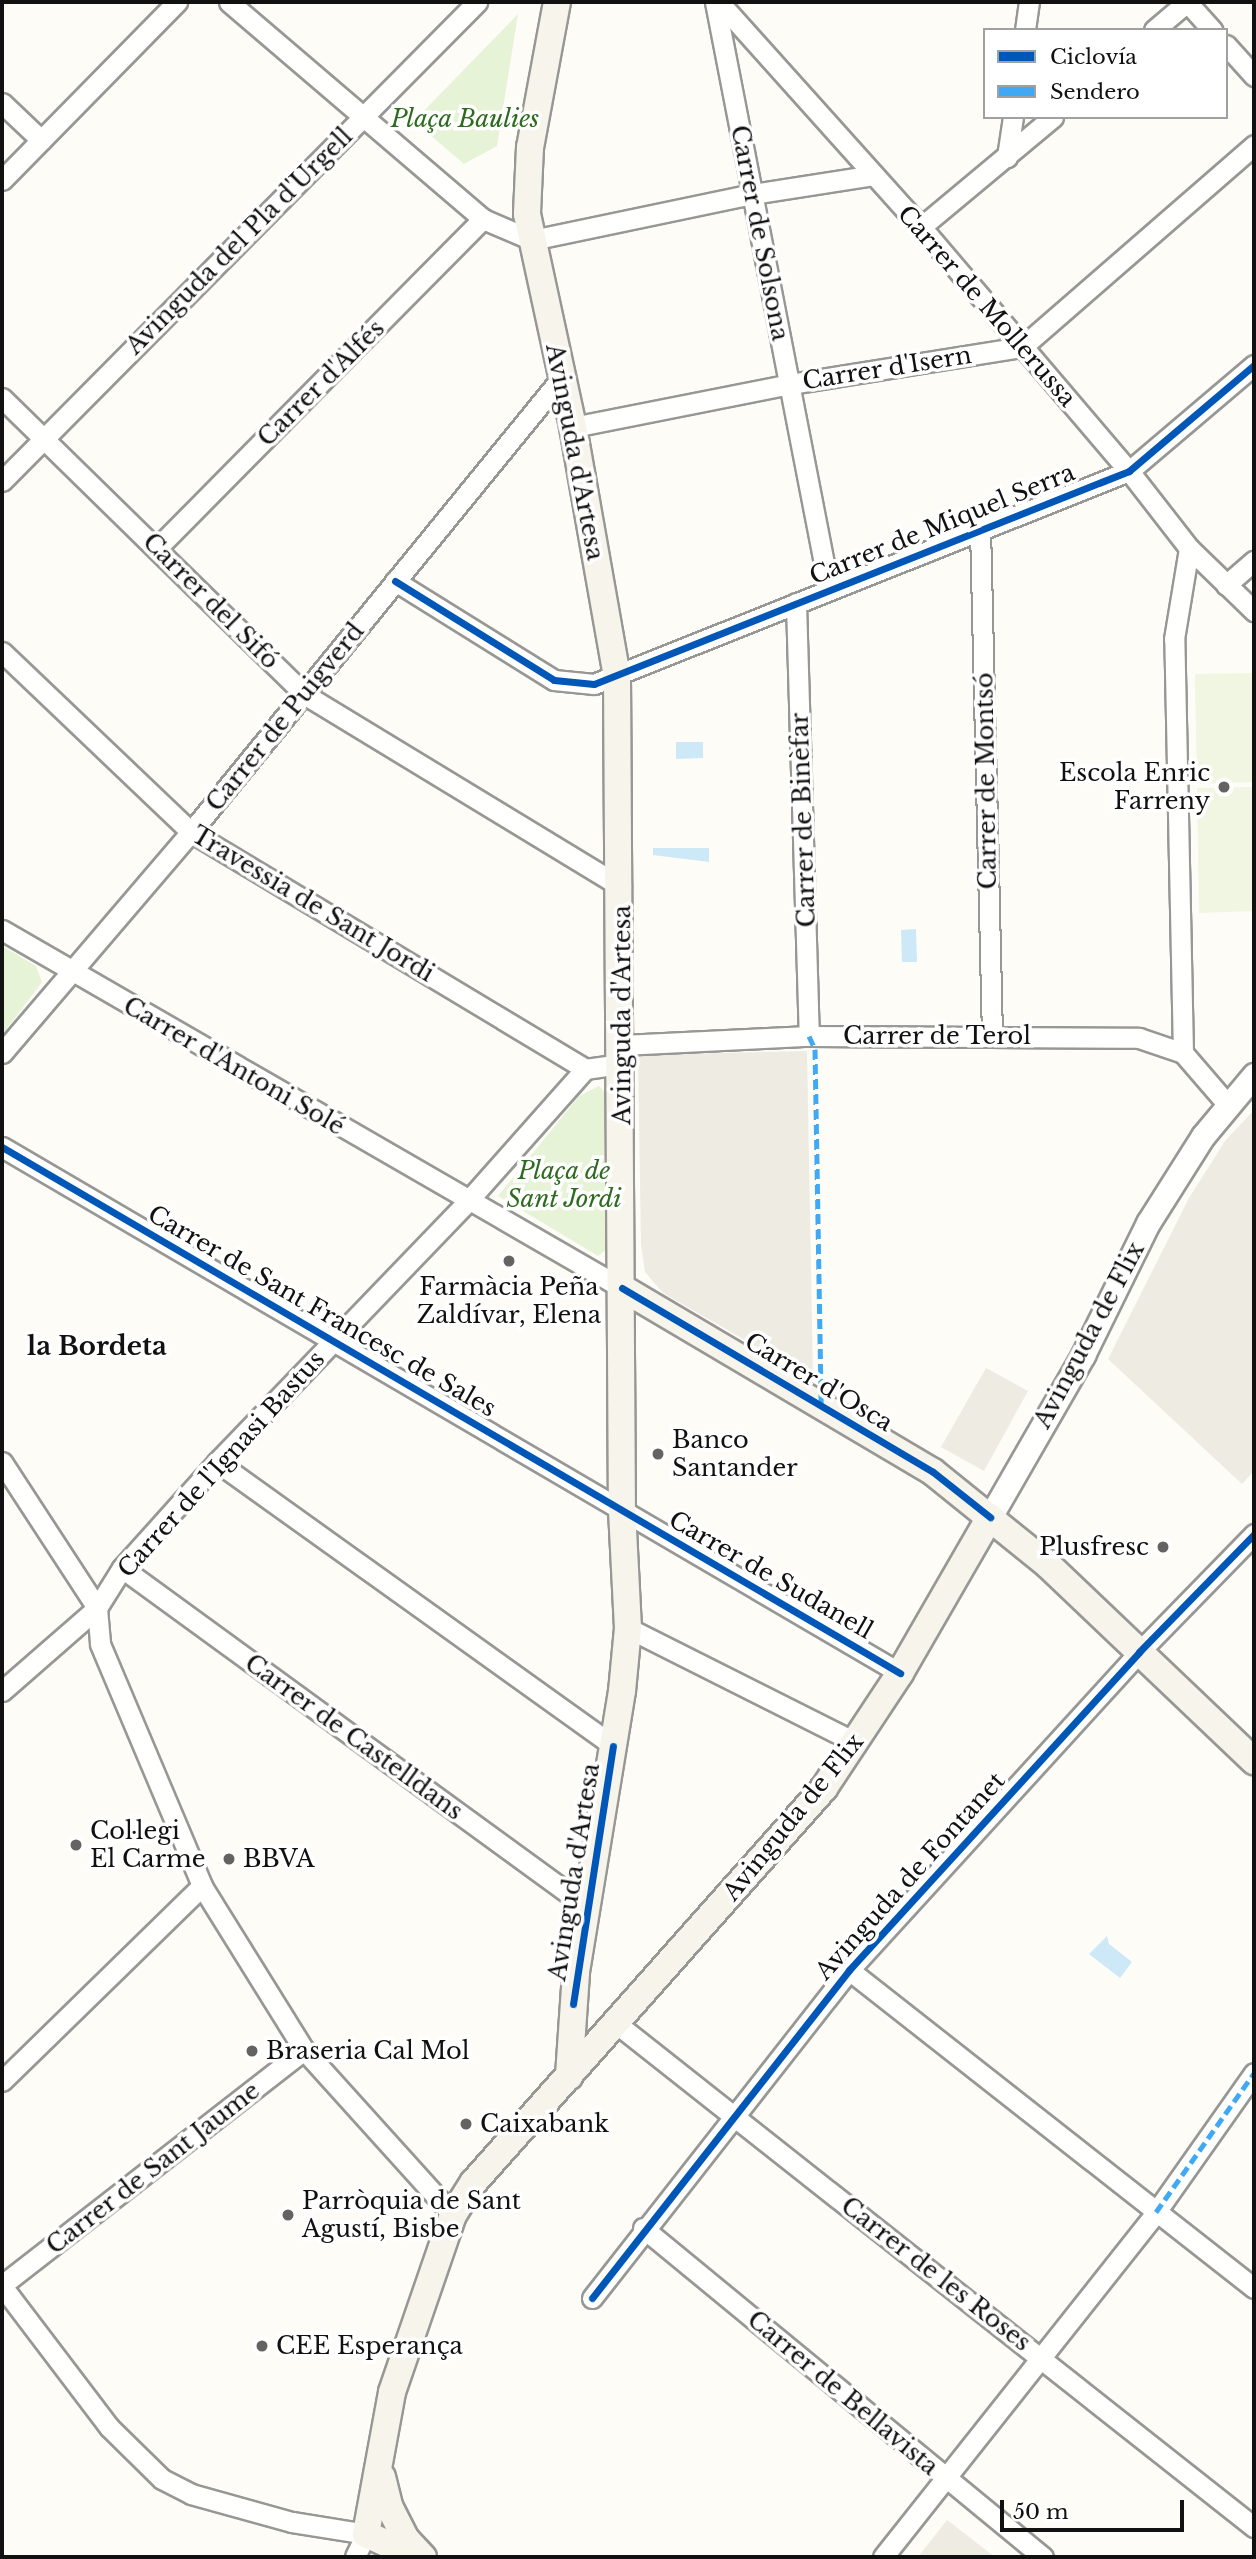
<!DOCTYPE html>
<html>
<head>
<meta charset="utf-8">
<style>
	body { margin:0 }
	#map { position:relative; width:1256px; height:2559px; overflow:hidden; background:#fdfcf7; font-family:"Libre Baskerville",serif }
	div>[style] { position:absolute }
	.green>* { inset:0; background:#e7f3d7 }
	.pitch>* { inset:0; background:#f0f6e1 }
	.plaza>* { inset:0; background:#edebe2 }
	.water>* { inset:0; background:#cde8f7 }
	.roads { filter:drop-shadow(2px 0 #979795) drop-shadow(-2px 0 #979795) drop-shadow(0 2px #979795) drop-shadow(0 -2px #979795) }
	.minor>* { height:19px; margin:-9.5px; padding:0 9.5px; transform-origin:9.5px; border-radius:9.5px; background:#fffffe }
	.tertiary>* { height:23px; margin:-11.5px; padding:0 11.5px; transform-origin:11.5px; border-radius:11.5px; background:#fffffe }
	.secondary>* { height:26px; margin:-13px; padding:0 13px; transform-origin:13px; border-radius:13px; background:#f6f4eb }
	.quiet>* { height:5px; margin-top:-2.5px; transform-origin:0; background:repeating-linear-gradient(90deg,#3fa9f5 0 10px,transparent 0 15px) }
	.cycleway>* { height:7px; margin:-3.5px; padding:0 3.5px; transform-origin:3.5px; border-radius:3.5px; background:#0057b8 }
	.dots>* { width:19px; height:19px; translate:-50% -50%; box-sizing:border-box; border:4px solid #fff; border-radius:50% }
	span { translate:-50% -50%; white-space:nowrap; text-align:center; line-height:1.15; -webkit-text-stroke:7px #fff; paint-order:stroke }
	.park-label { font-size:24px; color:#2f6b1f; font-style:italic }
	.street-label { font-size:24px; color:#111 }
	.poi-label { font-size:24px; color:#111 }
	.right { translate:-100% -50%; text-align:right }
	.left { translate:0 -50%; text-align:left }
	.neighbourhood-label { font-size:26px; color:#111; font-weight:700 }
	.frame { position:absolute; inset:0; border:4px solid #111; pointer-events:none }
	.legend { position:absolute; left:983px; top:28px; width:245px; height:91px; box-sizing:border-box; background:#fff; border:2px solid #a0a0a0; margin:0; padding:9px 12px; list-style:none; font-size:21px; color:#111 }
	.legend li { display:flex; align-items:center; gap:14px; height:35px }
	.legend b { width:35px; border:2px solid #a0a0a0 }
	.scale { position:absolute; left:1000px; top:2500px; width:184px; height:32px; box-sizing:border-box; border:4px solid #111; border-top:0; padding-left:9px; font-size:21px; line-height:24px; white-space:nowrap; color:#111; -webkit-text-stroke:5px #fff; paint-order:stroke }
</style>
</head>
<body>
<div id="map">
	<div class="green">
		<i style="clip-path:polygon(518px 14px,497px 146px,464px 164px,414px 121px)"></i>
		<i style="clip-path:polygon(2px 946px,36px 966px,42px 982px,2px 1035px)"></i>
		<i style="clip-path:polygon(599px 1086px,607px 1095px,608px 1248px,598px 1256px,498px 1196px,579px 1096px)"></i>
	</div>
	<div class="pitch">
		<i style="clip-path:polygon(1253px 673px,1254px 782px,1197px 784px,1195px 674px)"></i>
		<i style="clip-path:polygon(1252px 787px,1254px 911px,1199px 913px,1197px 788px)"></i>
	</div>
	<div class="plaza">
		<i style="clip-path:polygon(807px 1051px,813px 1379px,663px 1293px,645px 1272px,641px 1245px,638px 1055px)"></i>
		<i style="clip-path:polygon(1254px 1110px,1254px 1471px,1242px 1484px,1108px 1359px,1189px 1198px,1225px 1141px)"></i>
		<i style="clip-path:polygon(986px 1368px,1028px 1391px,984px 1471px,941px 1447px)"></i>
		<i style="clip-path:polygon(947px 2520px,995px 2557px,918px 2557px)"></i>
	</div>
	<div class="water">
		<i style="clip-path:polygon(676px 742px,703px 742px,703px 758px,676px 759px)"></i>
		<i style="clip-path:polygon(653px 848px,709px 848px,709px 862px,653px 855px)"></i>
		<i style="clip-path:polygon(916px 929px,917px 962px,902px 962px,901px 930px)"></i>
		<i style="clip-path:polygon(1107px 1936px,1109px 1944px,1132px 1962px,1120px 1978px,1089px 1954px)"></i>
	</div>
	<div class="roads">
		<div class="minor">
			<i style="left:229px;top:2px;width:334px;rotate:40.5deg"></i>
			<i style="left:483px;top:219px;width:53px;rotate:23.2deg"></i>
			<i style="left:532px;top:240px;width:226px;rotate:-11.8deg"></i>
			<i style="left:753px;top:194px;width:122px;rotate:-8.9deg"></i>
			<i style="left:715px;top:2px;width:598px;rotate:79.01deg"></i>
			<i style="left:719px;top:2px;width:302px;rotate:48.1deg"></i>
			<i style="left:921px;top:227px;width:321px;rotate:49.6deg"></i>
			<i style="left:1129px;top:471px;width:98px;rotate:52.1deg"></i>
			<i style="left:1189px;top:548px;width:91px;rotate:44.1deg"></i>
			<i style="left:1187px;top:2px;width:38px;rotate:48deg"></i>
			<i style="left:1025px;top:30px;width:28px;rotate:-82deg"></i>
			<i style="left:1154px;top:30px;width:43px;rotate:-40.3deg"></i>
			<i style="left:1226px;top:45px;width:42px;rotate:47.9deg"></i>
			<i style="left:2px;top:103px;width:54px;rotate:43.5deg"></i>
			<i style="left:1007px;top:157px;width:40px;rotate:-81.5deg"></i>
			<i style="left:2px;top:180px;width:250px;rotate:-45.5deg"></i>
			<i style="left:921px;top:227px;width:172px;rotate:-39.8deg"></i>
			<i style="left:2px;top:398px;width:423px;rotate:44.4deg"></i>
			<i style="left:304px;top:694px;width:371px;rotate:31.3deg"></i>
			<i style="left:573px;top:427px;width:221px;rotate:-11.2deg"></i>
			<i style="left:790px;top:384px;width:235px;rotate:-9.1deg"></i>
			<i style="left:1022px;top:347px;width:308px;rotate:-41deg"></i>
			<i style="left:2px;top:481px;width:675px;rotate:-45.24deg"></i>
			<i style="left:980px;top:527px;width:509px;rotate:88.65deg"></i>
			<i style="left:158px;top:547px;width:462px;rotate:-45.3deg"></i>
			<i style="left:395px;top:581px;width:187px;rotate:31.9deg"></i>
			<i style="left:554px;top:680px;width:40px;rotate:5.7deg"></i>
			<i style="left:594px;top:684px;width:576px;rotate:-21.71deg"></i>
			<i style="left:1129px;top:471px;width:164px;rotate:-40.3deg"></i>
			<i style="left:1226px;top:585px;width:37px;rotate:-41deg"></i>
			<i style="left:796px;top:603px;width:433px;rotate:88.3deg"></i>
			<i style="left:2px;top:652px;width:261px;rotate:43.6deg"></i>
			<i style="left:191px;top:832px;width:460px;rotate:31deg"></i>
			<i style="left:2px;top:930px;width:716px;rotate:30deg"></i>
			<i style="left:622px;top:1045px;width:187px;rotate:-2.8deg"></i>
			<i style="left:809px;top:1036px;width:330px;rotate:0.3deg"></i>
			<i style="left:1139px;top:1038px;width:46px;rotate:18.8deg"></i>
			<i style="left:1183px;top:1053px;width:67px;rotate:49.2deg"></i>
			<i style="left:2px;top:1053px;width:291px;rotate:-49.5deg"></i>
			<i style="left:191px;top:832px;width:588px;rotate:-50.79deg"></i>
			<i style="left:1183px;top:1053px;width:414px;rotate:-91.2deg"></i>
			<i style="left:1174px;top:639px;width:92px;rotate:-80.6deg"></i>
			<i style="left:2px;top:1147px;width:1041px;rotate:30.36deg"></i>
			<i style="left:2px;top:1462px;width:174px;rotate:56.9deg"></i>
			<i style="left:97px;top:1608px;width:36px;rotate:85deg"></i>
			<i style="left:100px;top:1644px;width:263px;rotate:67.1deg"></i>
			<i style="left:202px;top:1886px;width:193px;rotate:58.1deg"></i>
			<i style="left:304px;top:2050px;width:222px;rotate:47.9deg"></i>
			<i style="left:217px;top:1462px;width:487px;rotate:35.6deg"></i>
			<i style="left:122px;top:1568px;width:574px;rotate:36.07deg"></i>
			<i style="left:628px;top:1628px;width:256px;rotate:26.7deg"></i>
			<i style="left:2px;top:1691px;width:126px;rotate:-41.1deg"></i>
			<i style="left:97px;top:1608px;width:47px;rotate:-58deg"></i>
			<i style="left:122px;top:1568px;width:142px;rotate:-48.1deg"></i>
			<i style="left:217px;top:1462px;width:361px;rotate:-46.1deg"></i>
			<i style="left:467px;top:1202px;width:178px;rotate:-48.4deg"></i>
			<i style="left:585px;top:1069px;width:37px;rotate:-8deg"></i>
			<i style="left:849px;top:1970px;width:515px;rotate:38.14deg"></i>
			<i style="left:617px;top:2024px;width:812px;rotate:38.3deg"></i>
			<i style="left:2px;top:2081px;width:279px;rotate:-44.3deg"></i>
			<i style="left:643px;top:2228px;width:518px;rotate:39.44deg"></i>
			<i style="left:2px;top:2285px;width:383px;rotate:-37.9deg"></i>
			<i style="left:2px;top:2286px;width:177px;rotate:52.8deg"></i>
			<i style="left:109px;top:2427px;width:74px;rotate:44.5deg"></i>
			<i style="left:162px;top:2479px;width:33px;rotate:27deg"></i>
			<i style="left:191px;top:2494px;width:105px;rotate:15.5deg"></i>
			<i style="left:292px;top:2522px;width:75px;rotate:9.2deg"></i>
			<i style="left:366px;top:2534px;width:25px;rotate:116deg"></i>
			<i style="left:592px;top:2298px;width:417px;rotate:-51.9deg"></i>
			<i style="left:849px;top:1970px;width:430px;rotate:-47.6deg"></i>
			<i style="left:1139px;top:1652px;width:165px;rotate:-45.7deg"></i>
			<i style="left:883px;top:2557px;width:440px;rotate:-51.6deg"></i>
			<i style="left:1156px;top:2212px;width:170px;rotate:-54.8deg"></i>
		</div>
		<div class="tertiary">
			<i style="left:990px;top:1517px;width:187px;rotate:-60.1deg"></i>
			<i style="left:1083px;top:1355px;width:147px;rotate:-63.8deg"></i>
			<i style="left:1148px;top:1223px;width:103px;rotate:-57.7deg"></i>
			<i style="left:1203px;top:1136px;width:80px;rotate:-50.1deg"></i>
		</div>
		<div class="secondary">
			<i style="left:557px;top:2px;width:147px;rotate:100.5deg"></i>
			<i style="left:530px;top:147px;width:67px;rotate:92.6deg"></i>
			<i style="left:527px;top:214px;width:218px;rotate:77.8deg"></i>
			<i style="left:573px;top:427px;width:253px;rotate:80deg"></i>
			<i style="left:617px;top:676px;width:834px;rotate:89.66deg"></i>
			<i style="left:622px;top:1510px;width:118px;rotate:87.1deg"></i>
			<i style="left:628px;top:1628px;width:63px;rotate:95.4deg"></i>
			<i style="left:622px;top:1691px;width:286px;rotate:99.3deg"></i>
			<i style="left:576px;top:1973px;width:104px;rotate:93.9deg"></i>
			<i style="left:622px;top:1288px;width:361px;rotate:30.6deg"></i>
			<i style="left:933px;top:1472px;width:146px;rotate:38.9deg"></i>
			<i style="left:1047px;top:1564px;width:286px;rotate:43.6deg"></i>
			<i style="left:382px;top:2477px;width:32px;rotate:76deg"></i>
			<i style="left:390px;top:2508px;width:35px;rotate:63deg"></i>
			<i style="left:406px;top:2539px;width:25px;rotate:47deg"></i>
			<i style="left:416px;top:2557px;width:55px;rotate:-155.3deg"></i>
			<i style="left:366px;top:2534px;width:144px;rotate:-79.6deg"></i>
			<i style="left:392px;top:2392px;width:187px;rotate:-71deg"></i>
			<i style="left:453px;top:2215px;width:39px;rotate:-58deg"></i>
			<i style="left:474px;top:2182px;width:527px;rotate:-48.38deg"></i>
			<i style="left:824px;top:1788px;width:138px;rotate:-56.5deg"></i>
			<i style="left:900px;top:1673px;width:180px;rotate:-60deg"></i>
		</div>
	</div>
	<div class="quiet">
		<i style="left:809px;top:1036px;width:14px;rotate:65deg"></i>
		<i style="left:815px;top:1049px;width:356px;rotate:89deg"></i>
		<i style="left:1156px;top:2212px;width:170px;rotate:-54.8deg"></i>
	</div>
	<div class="cycleway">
		<i style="left:395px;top:581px;width:187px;rotate:31.9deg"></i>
		<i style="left:554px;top:680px;width:40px;rotate:5.7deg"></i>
		<i style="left:594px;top:684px;width:576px;rotate:-21.71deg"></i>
		<i style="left:1129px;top:471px;width:164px;rotate:-40.3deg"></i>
		<i style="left:2px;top:1147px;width:1041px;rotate:30.36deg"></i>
		<i style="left:622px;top:1288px;width:361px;rotate:30.6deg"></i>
		<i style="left:933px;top:1472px;width:73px;rotate:38.3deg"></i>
		<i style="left:573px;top:2004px;width:261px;rotate:-81.2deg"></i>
		<i style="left:592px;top:2298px;width:417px;rotate:-51.9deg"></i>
		<i style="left:849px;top:1970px;width:430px;rotate:-47.6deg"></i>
		<i style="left:1139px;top:1652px;width:165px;rotate:-45.7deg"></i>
	</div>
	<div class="dots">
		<i style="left:1224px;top:787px;background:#646362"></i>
		<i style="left:509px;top:1261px;background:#646362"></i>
		<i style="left:658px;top:1454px;background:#646362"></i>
		<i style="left:1163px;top:1547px;background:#646362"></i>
		<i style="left:76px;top:1845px;background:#646362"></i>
		<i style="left:229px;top:1859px;background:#646362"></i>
		<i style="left:252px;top:2051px;background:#646362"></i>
		<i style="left:466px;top:2124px;background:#646362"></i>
		<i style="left:288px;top:2215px;background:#646362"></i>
		<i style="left:262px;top:2346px;background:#646362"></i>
	</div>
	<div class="park-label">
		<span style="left:465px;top:119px">Plaça Baulies</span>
		<span style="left:564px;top:1185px">Plaça de<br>Sant Jordi</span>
	</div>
	<div class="street-label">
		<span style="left:760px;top:233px;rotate:79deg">Carrer de Solsona</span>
		<span style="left:239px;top:241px;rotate:-45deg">Avinguda del Pla d'Urgell</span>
		<span style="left:987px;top:306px;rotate:49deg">Carrer de Mollerussa</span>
		<span style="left:887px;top:368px;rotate:-9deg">Carrer d'Isern</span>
		<span style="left:321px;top:383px;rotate:-45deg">Carrer d'Alfés</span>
		<span style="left:575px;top:452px;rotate:79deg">Avinguda d'Artesa</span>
		<span style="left:942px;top:524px;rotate:-22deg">Carrer de Miquel Serra</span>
		<span style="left:211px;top:601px;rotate:45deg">Carrer del Sifó</span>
		<span style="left:285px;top:717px;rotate:-51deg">Carrer de Puigverd</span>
		<span style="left:986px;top:781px;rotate:-91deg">Carrer de Montsó</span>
		<span style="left:803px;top:820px;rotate:-92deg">Carrer de Binèfar</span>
		<span style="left:313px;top:904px;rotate:31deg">Travessia de Sant Jordi</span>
		<span style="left:622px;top:1015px;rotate:-90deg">Avinguda d'Artesa</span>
		<span style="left:937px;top:1036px">Carrer de Terol</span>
		<span style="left:234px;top:1066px;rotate:30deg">Carrer d'Antoni Solé</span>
		<span style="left:322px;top:1311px;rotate:30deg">Carrer de Sant Francesc de Sales</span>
		<span style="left:1089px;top:1335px;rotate:-62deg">Avinguda de Flix</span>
		<span style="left:819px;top:1382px;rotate:31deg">Carrer d'Osca</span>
		<span style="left:221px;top:1464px;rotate:-48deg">Carrer de l'Ignasi Bastus</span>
		<span style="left:771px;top:1575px;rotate:30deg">Carrer de Sudanell</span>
		<span style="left:354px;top:1737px;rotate:36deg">Carrer de Castelldans</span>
		<span style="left:793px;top:1817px;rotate:-51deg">Avinguda de Flix</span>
		<span style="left:574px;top:1872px;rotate:-81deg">Avinguda d'Artesa</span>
		<span style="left:910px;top:1876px;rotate:-48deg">Avinguda de Fontanet</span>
		<span style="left:153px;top:2168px;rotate:-38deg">Carrer de Sant Jaume</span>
		<span style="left:936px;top:2274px;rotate:38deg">Carrer de les Roses</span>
		<span style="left:843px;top:2393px;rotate:40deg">Carrer de Bellavista</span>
	</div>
	<div class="poi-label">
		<span class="right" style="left:1210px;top:787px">Escola Enric<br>Farreny</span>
		<span style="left:509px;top:1301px">Farmàcia Peña<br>Zaldívar, Elena</span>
		<span class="left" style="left:672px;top:1454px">Banco<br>Santander</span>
		<span class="right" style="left:1149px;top:1547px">Plusfresc</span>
		<span class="left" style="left:90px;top:1845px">Col·legi<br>El Carme</span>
		<span class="left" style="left:243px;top:1859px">BBVA</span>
		<span class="left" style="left:266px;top:2051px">Braseria Cal Mol</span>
		<span class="left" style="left:480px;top:2124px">Caixabank</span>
		<span class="left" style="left:302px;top:2215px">Parròquia de Sant<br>Agustí, Bisbe</span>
		<span class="left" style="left:276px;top:2346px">CEE Esperança</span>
	</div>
	<div class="neighbourhood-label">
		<span style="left:97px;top:1347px">la Bordeta</span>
	</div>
	<div class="frame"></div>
	<ul class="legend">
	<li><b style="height:9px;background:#0057b8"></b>Ciclovía</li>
	<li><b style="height:9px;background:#3fa9f5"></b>Sendero</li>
	</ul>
	<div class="scale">50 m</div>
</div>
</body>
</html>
